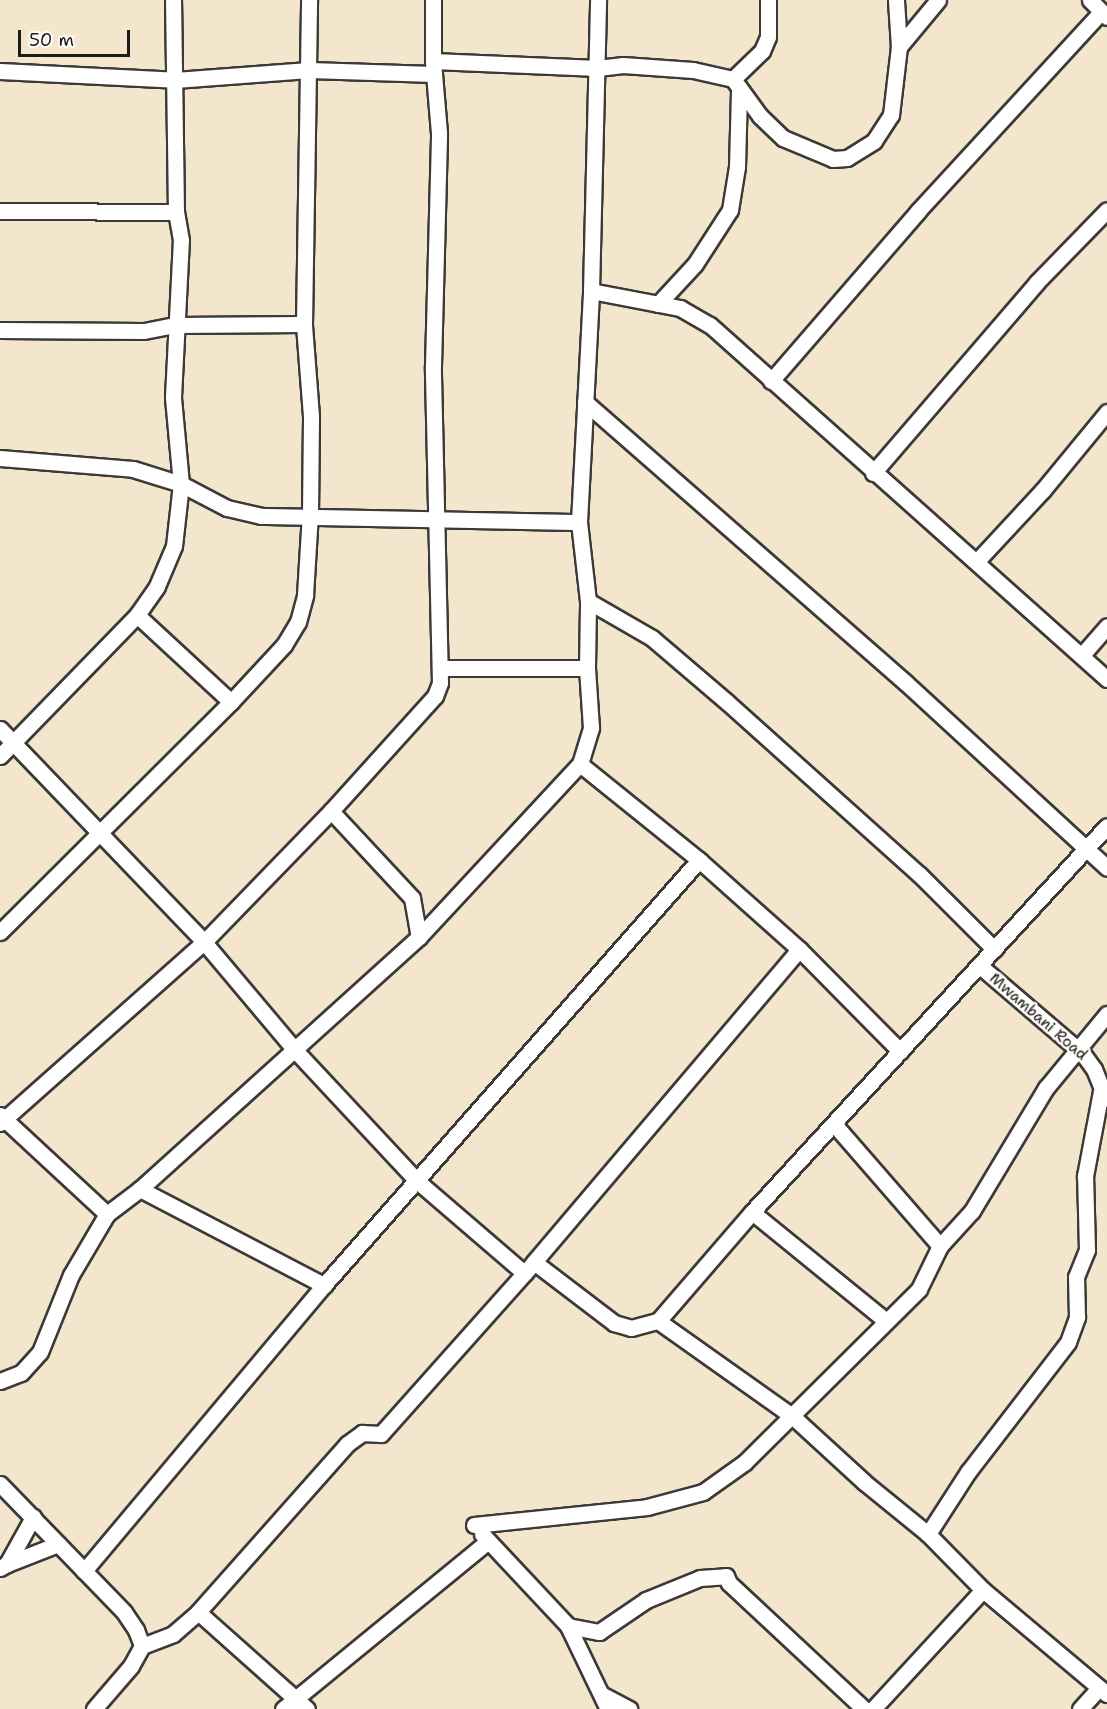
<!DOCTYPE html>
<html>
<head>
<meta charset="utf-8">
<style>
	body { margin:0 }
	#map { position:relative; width:1107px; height:1709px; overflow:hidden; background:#f4e6cd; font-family:"Shantell Sans",sans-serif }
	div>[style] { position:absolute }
	.roads { filter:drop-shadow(2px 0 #3c3a37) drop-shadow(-2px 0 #3c3a37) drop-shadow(0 2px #3c3a37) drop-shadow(0 -2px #3c3a37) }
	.minor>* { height:15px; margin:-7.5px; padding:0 7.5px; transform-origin:7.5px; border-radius:7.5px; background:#fff }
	span { translate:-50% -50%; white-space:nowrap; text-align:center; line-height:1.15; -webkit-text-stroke:4.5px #fdfcf7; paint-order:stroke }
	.street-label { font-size:15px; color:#1c1c1c }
	.scale { position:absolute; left:18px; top:30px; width:112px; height:27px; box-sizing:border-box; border:3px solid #1c1c1c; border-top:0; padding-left:8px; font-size:18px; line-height:21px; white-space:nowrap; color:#1c1c1c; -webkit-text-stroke:4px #fdfcf7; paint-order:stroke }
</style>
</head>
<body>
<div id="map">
	<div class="roads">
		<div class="minor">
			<i style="left:1090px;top:0;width:24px;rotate:45deg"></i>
			<i style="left:899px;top:47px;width:61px;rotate:-50.3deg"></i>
			<i style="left:433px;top:61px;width:165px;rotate:2.4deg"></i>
			<i style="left:598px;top:68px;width:25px;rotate:-7deg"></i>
			<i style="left:623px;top:65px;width:70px;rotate:4.1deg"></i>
			<i style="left:693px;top:70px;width:41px;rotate:12.7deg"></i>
			<i style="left:733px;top:79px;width:46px;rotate:53.9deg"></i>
			<i style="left:760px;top:116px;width:32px;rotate:44deg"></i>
			<i style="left:783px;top:138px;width:54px;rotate:22.8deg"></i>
			<i style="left:833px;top:159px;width:14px;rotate:-4deg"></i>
			<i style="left:847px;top:158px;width:32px;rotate:-32deg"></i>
			<i style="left:874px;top:141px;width:31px;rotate:-57deg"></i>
			<i style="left:891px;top:115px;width:68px;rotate:-83.3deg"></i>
			<i style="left:899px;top:47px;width:47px;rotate:-93.7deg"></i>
			<i style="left:0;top:71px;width:175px;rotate:2.9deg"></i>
			<i style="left:175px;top:80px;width:134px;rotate:-4.3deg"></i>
			<i style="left:309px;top:70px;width:125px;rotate:1.8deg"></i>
			<i style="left:733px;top:79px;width:40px;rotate:-44deg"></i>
			<i style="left:762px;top:51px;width:15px;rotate:-67deg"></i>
			<i style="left:768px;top:37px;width:37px;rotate:-90deg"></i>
			<i style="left:0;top:211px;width:176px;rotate:0.3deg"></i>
			<i style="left:591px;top:291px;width:91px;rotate:10.8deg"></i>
			<i style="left:680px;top:308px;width:34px;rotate:30deg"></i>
			<i style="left:710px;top:325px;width:532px;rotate:41.72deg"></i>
			<i style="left:658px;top:304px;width:54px;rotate:-47.2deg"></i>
			<i style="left:695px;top:264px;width:64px;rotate:-57.1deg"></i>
			<i style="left:730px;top:210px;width:44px;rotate:-80.8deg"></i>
			<i style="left:737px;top:167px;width:79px;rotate:-88.5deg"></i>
			<i style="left:0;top:330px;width:144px;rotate:0.4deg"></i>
			<i style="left:144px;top:331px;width:33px;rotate:-11deg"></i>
			<i style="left:176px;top:325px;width:128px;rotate:-0.4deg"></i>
			<i style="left:771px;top:381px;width:225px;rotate:-49.1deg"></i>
			<i style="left:918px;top:211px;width:270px;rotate:-47.4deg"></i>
			<i style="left:585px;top:402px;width:427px;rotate:41.2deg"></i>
			<i style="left:906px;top:683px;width:273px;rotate:42.6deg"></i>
			<i style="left:0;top:458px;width:133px;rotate:4.7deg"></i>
			<i style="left:133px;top:469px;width:50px;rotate:17.4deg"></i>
			<i style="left:181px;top:484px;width:52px;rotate:27.6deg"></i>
			<i style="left:227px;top:508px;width:35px;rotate:13deg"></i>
			<i style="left:261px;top:516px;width:318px;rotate:1.1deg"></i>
			<i style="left:873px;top:473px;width:252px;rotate:-49.3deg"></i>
			<i style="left:1037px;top:282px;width:100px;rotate:-45.8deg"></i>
			<i style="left:977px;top:561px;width:97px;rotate:-47.1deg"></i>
			<i style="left:1043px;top:490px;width:101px;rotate:-50.6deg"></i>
			<i style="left:588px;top:601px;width:74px;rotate:30deg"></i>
			<i style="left:652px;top:638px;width:99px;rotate:40.5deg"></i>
			<i style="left:727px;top:702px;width:259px;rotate:41.9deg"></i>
			<i style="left:920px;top:875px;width:105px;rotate:45deg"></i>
			<i style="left:137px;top:615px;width:128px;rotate:42.8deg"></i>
			<i style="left:1082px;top:655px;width:38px;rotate:-49deg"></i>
			<i style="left:442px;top:668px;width:145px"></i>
			<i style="left:0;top:729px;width:295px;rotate:46.2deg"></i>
			<i style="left:204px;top:942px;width:140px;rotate:49.9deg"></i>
			<i style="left:294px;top:1049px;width:179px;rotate:47deg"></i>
			<i style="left:416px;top:1180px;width:143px;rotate:40.7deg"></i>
			<i style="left:0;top:756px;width:197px;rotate:-45.8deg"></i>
			<i style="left:137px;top:615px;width:35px;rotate:-55deg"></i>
			<i style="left:157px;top:586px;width:43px;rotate:-67deg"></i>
			<i style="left:174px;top:546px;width:62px;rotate:-83.6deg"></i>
			<i style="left:181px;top:484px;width:87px;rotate:-95.3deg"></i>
			<i style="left:173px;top:397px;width:157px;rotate:-87.1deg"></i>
			<i style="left:181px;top:240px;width:28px;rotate:-100deg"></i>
			<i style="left:176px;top:212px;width:212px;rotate:-90.8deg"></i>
			<i style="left:580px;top:764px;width:153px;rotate:38.9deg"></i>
			<i style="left:699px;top:860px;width:134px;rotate:41.7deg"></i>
			<i style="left:799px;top:949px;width:144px;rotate:45.3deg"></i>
			<i style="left:331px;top:811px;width:119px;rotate:47deg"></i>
			<i style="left:412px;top:898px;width:40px;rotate:80deg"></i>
			<i style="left:0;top:932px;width:326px;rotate:-44.9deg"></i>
			<i style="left:231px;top:702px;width:78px;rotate:-47.1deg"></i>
			<i style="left:284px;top:645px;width:27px;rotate:-59deg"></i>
			<i style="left:298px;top:622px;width:28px;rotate:-75deg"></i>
			<i style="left:305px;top:595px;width:81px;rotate:-86.5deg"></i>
			<i style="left:310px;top:514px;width:98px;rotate:-89.4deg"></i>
			<i style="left:311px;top:416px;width:92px;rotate:-94.4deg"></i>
			<i style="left:304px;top:324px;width:324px;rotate:-89.1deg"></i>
			<i style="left:980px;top:966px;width:135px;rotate:40.5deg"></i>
			<i style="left:1083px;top:1054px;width:19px;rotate:54deg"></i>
			<i style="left:1094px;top:1069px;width:32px;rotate:68deg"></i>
			<i style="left:0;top:1115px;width:146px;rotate:42.8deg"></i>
			<i style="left:0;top:1123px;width:273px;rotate:-41.6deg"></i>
			<i style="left:204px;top:942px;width:182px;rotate:-45.9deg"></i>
			<i style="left:331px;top:811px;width:155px;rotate:-47.9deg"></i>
			<i style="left:435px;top:696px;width:14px;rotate:-69deg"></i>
			<i style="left:440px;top:683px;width:317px;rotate:-91.3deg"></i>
			<i style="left:433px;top:366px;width:233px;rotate:-88.5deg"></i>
			<i style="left:439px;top:133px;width:72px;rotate:-94.8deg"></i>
			<i style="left:433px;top:61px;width:61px;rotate:-90deg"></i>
			<i style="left:140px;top:1189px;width:208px;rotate:27.6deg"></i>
			<i style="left:752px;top:1212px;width:171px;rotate:39.1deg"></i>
			<i style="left:940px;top:1246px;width:47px;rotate:-47.6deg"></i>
			<i style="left:972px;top:1211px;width:144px;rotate:-59deg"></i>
			<i style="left:1046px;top:1088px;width:96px;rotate:-50.5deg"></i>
			<i style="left:534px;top:1262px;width:101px;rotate:37.3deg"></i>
			<i style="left:614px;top:1323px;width:18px;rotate:16deg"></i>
			<i style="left:631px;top:1328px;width:28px;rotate:-15deg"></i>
			<i style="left:658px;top:1321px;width:144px;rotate:-49.2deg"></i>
			<i style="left:752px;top:1212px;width:524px;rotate:-47.4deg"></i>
			<i style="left:658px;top:1321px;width:163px;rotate:35.3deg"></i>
			<i style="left:791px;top:1415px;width:99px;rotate:42.5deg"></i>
			<i style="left:864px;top:1482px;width:82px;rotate:39.1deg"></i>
			<i style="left:928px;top:1534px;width:78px;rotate:45.5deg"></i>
			<i style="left:983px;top:1590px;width:162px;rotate:40deg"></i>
			<i style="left:0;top:1381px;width:22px;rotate:-21deg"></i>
			<i style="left:21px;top:1373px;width:28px;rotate:-48deg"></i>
			<i style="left:40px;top:1352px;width:83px;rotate:-68.1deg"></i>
			<i style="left:71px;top:1275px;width:71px;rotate:-59.5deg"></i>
			<i style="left:107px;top:1214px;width:41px;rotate:-37.1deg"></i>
			<i style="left:140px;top:1189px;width:376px;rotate:-42.1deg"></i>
			<i style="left:419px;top:937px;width:236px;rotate:-47.1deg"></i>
			<i style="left:580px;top:764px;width:38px;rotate:-73deg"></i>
			<i style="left:591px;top:728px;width:60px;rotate:-93.8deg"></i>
			<i style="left:587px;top:668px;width:67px;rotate:-89.1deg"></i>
			<i style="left:588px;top:601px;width:80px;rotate:-96.5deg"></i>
			<i style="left:579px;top:522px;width:231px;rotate:-87deg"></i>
			<i style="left:591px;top:291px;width:291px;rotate:-88.6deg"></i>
			<i style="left:0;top:1484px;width:178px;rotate:45.9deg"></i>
			<i style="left:124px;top:1612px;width:22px;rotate:56deg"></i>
			<i style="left:136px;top:1630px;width:17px;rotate:69deg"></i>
			<i style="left:142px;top:1646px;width:23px;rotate:119deg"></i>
			<i style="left:131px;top:1666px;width:57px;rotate:130.7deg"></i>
			<i style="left:474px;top:1525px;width:174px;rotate:-5.9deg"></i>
			<i style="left:647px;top:1507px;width:58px;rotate:-15deg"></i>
			<i style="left:703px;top:1492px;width:52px;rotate:-35.5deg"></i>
			<i style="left:745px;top:1462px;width:245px;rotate:-44.8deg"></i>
			<i style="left:919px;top:1289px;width:48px;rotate:-64deg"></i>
			<i style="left:940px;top:1246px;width:160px;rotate:-131deg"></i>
			<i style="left:482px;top:1534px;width:126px;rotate:46.9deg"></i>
			<i style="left:568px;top:1626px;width:92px;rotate:64.3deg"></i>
			<i style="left:928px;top:1534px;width:74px;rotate:-57.2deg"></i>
			<i style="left:968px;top:1472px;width:164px;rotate:-52.4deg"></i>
			<i style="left:1068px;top:1342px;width:27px;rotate:-70deg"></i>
			<i style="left:1077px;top:1317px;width:40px;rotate:-91.4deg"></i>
			<i style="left:1076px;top:1277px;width:29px;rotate:-68deg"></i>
			<i style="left:1087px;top:1250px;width:74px;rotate:-91.5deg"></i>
			<i style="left:1085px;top:1176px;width:86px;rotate:-79.3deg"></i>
			<i style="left:7px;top:1564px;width:55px;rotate:-21.4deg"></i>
			<i style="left:0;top:1568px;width:8px;rotate:-30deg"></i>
			<i style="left:7px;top:1564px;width:54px;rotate:-61deg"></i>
			<i style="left:84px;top:1571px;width:373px;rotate:-50deg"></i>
			<i style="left:324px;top:1285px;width:567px;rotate:-48.58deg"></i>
			<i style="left:198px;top:1612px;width:146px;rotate:41.7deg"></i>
			<i style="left:568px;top:1626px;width:32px;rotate:11deg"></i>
			<i style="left:599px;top:1632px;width:57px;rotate:-34.2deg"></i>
			<i style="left:646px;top:1600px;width:58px;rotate:-22.2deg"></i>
			<i style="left:700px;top:1578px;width:26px;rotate:-4deg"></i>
			<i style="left:726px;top:1576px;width:8px;rotate:67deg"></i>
			<i style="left:729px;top:1583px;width:185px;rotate:43deg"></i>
			<i style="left:142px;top:1646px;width:33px;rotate:-21deg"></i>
			<i style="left:173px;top:1634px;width:33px;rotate:-41deg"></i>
			<i style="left:198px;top:1612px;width:225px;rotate:-48.4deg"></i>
			<i style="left:347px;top:1444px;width:19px;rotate:-36deg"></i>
			<i style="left:362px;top:1433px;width:19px;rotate:3deg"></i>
			<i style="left:381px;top:1434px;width:230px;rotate:-48.3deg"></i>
			<i style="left:534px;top:1262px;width:410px;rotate:-49.7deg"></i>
			<i style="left:603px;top:1695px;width:30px;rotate:28deg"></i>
			<i style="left:283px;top:1709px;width:265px;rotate:-39.3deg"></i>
			<i style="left:873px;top:1709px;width:162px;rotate:-47.3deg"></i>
			<i style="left:1080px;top:1709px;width:28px;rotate:-48deg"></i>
		</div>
	</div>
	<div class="street-label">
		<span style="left:1038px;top:1017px;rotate:41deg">Mwambani Road</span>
	</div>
	<div class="scale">50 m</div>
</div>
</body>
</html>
